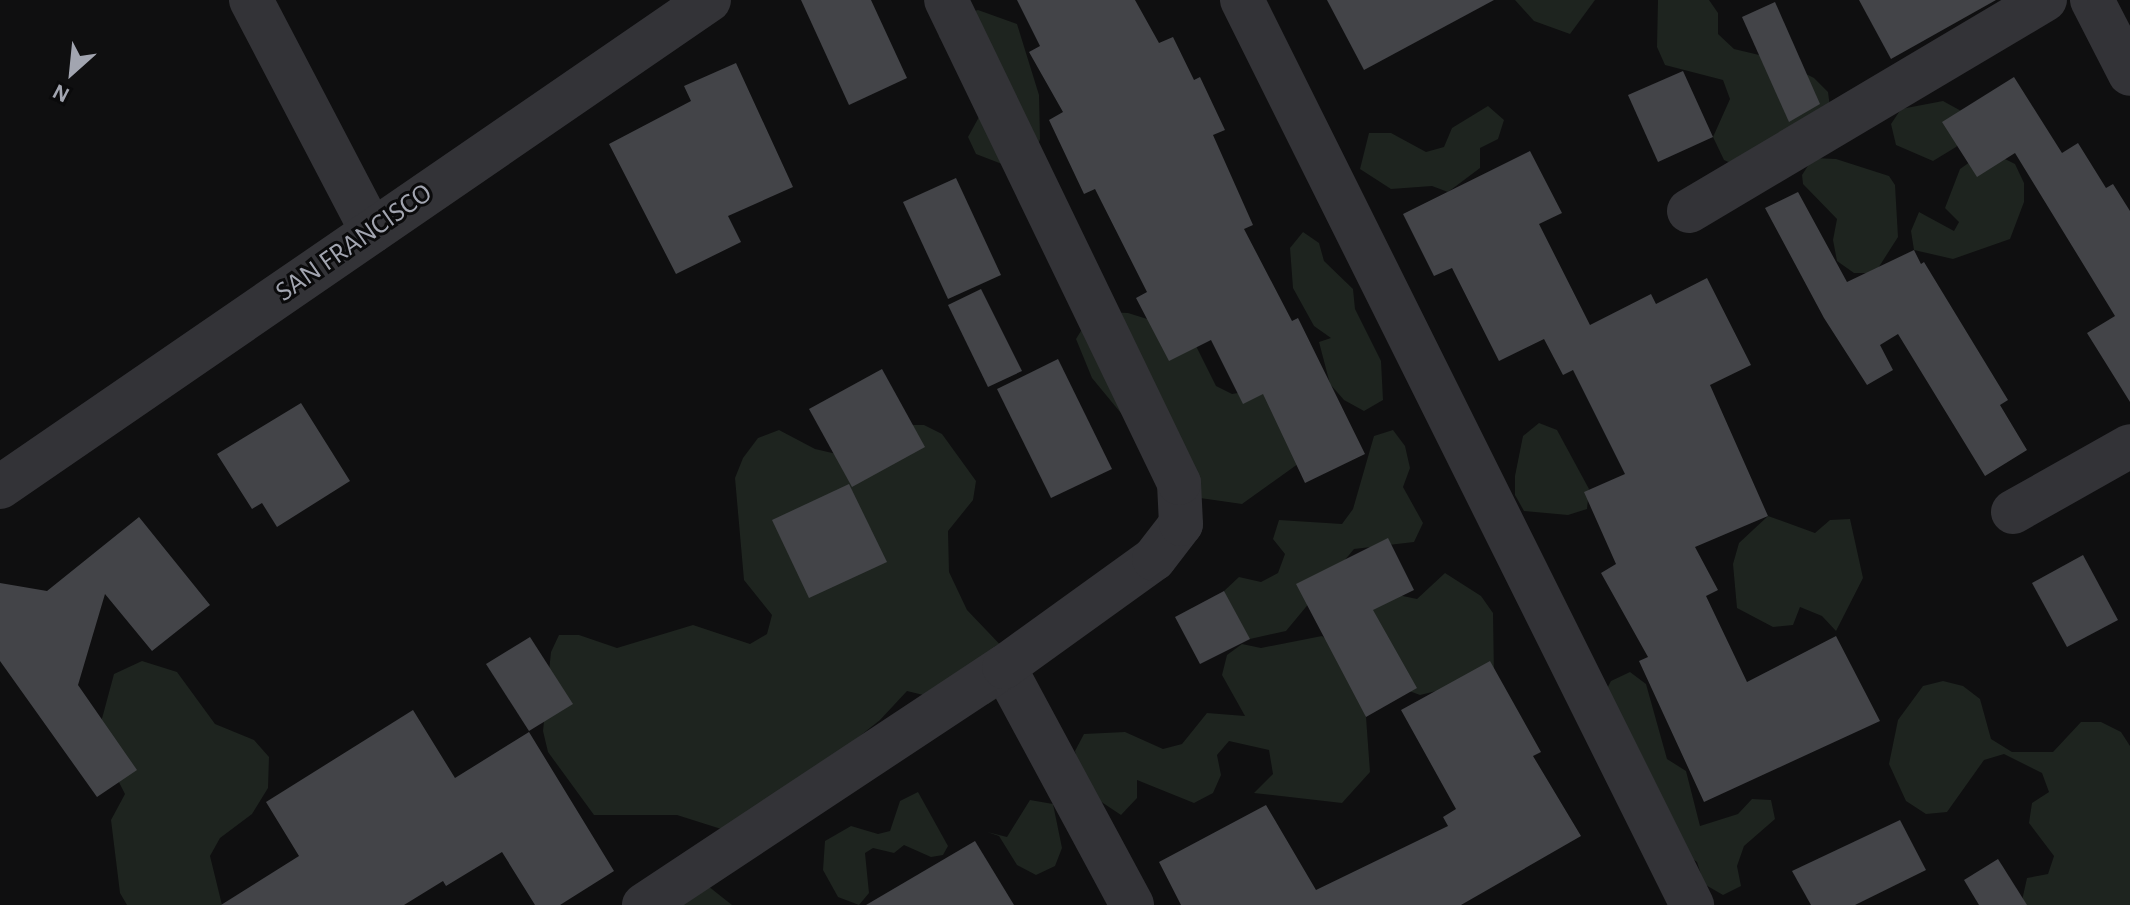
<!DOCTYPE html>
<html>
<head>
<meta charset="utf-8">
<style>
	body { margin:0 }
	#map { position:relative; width:2130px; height:905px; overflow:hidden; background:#0f0f10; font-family:"Alegreya Sans",sans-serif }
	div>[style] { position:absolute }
	.green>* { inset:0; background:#1e241f }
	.building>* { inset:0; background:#434448 }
	.minor>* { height:44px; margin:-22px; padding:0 22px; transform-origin:22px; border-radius:22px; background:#333337 }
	span { translate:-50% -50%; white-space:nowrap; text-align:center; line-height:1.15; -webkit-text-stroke:6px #0a0a0b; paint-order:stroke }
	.street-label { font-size:28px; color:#a2a5b0 }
	.north { position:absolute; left:32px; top:32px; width:80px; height:80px; -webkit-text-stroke:6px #0a0a0b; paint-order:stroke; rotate:207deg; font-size:22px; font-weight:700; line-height:32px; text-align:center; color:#a2a5b0 }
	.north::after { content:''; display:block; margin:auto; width:28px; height:36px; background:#a2a5b0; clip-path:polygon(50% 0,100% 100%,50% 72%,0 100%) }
</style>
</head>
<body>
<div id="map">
	<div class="green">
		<i style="clip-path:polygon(1515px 0,1595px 0,1570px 34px,1534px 21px)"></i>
		<i style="clip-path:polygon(1658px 0,1709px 0,1718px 13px,1718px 34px,1734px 49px,1776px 59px,1814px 78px,1828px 92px,1831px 115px,1762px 177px,1724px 160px,1713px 137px,1730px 99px,1723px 80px,1665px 65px,1657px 47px)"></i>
		<i style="clip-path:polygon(978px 10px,1017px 24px,1039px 95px,1040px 139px,1033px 160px,1015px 169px,976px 154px,968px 137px,996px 86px,939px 37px,946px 19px)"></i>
		<i style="clip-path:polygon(1943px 101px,1963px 112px,1969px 132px,1956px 147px,1933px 161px,1896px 145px,1891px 124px,1901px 109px)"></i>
		<i style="clip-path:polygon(1488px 106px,1504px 120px,1498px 139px,1480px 148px,1480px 168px,1448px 192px,1432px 186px,1391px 189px,1360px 169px,1369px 133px,1391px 133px,1426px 152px,1444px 147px,1452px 128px)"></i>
		<i style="clip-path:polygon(1997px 155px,2015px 164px,2024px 183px,2024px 202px,2010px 239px,1953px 259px,1914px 250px,1911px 231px,1919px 212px,1954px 231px,1959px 222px,1945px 208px,1960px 169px,1977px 157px)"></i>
		<i style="clip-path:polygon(1813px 158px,1836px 159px,1889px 176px,1895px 185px,1898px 237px,1875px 273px,1854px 273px,1837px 261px,1833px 240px,1837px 219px,1803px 184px,1802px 175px)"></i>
		<i style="clip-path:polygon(1303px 232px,1319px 243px,1324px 261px,1353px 289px,1355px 309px,1381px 361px,1383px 400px,1364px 411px,1344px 400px,1330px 384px,1319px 342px,1331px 338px,1314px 326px,1293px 288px,1290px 248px)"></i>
		<i style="clip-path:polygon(1107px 312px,1128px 313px,1189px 332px,1216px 386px,1232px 394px,1274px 387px,1309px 456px,1242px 504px,1200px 498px,1152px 437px,1120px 412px,1092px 378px,1076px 339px,1087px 321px)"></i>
		<i style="clip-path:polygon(1539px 423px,1557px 430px,1589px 489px,1587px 509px,1568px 515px,1524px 511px,1515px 495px,1515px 476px,1523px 436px)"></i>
		<i style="clip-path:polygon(905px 425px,924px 425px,942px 434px,976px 481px,973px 500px,948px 531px,949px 572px,967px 610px,1009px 654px,1007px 692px,988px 704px,968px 706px,907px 691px,880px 720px,737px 834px,677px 815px,594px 815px,548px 752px,543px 731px,551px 652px,559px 635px,579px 635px,617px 648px,693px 625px,750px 644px,767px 634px,772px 615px,744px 580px,735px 478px,743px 458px,758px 438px,779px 430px,815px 449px,854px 458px)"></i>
		<i style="clip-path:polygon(1393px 430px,1405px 446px,1410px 468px,1403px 487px,1423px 523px,1414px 542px,1354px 549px,1286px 631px,1250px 639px,1235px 626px,1224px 591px,1239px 577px,1261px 582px,1278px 573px,1285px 554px,1273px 539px,1279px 520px,1342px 524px,1353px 509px,1374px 436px)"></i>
		<i style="clip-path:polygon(1768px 516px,1815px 533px,1830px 520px,1850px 519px,1863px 578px,1836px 631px,1822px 616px,1800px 607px,1793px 625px,1773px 627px,1737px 608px,1733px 564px,1739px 543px)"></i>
		<i style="clip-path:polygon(1445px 573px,1481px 596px,1493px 613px,1494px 677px,1420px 695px,1401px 688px,1360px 647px,1379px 591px,1417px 599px)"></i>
		<i style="clip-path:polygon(1322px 636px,1349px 658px,1366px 717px,1370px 772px,1342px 803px,1254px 793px,1273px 774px,1269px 750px,1229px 741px,1217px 755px,1221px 775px,1213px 793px,1194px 803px,1137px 780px,1137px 798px,1121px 815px,1085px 791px,1075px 751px,1084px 734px,1125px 732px,1163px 749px,1182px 744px,1207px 713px,1245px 716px,1222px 675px,1227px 655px,1242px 644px,1261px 648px)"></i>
		<i style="clip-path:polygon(142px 661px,177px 672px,215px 724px,254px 740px,269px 757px,268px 788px,252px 814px,220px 838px,210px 856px,222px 905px,127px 905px,120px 893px,111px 820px,125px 794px,101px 747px,100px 726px,114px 674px)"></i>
		<i style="clip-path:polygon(1630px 672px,1646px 684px,1667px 759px,1686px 771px,1700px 826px,1738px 814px,1752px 799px,1771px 800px,1775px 819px,1744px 846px,1737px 866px,1741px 886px,1723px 895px,1704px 884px,1697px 862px,1663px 837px,1602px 698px,1611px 681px)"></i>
		<i style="clip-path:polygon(1943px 681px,1963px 686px,1980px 699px,1991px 739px,2012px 752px,2053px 752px,2081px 722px,2101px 722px,2121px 732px,2130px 746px,2130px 905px,2021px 905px,2027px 878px,2048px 874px,2054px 856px,2029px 823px,2032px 803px,2049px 792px,2042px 773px,2004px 754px,1984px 760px,1947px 812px,1926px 814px,1906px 801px,1889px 764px,1898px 720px,1923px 686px)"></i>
		<i style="clip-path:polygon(918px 792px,948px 846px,943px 855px,931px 857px,904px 845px,894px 853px,873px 848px,865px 853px,869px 893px,859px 905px,838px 897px,823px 870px,825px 841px,851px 826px,878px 834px,890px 831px,900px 801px)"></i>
		<i style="clip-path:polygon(1030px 800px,1053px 804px,1062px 848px,1055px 866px,1036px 875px,1017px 865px,999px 836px,987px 832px,1007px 837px)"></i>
		<i style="clip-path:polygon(708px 886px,732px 905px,672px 905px)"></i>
	</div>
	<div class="building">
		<i style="clip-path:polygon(801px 0,871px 0,907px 78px,849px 105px)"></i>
		<i style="clip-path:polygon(1017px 0,1135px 0,1159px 43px,1173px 37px,1194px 80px,1200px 77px,1225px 130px,1213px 135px,1253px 225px,1244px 229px,1292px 321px,1298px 318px,1365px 454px,1305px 483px,1263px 394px,1243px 404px,1211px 340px,1169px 361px,1136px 298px,1147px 292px,1095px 189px,1084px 194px,1049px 120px,1063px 112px,1029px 52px,1040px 46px)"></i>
		<i style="clip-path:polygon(1327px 0,1494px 0,1364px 70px)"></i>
		<i style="clip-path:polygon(1859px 0,1996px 0,1891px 59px)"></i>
		<i style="clip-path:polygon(1775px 2px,1820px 104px,1789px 122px,1742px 17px)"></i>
		<i style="clip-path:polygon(736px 63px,793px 187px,728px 216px,741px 242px,676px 274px,609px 144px,691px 101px,684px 86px)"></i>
		<i style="clip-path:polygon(1683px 71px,1713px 137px,1658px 162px,1628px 95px)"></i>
		<i style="clip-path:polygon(2014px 77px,2062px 153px,2078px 143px,2106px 188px,2113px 184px,2130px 211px,2130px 402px,2087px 333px,2115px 316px,2015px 153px,1977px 177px,1942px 122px)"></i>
		<i style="clip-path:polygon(1530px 151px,1562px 213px,1539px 224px,1590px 325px,1651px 294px,1656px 304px,1707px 278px,1751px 365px,1710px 385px,1768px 516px,1695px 547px,1718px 590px,1706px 596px,1747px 682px,1836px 636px,1880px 721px,1704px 802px,1639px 661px,1648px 657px,1601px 573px,1616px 564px,1584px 492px,1625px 474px,1573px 370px,1563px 375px,1544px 339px,1499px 361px,1452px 268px,1434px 276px,1403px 214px)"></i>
		<i style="clip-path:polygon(956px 178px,1001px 275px,948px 299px,903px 202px)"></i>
		<i style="clip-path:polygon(1798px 192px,1847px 282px,1914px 250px,1921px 264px,1924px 262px,2008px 400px,2000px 405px,2027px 450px,1985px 476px,1898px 334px,1880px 345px,1893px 370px,1867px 385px,1824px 318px,1765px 208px)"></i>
		<i style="clip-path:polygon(981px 289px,1022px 371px,988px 387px,948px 305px)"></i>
		<i style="clip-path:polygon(1058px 359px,1112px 469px,1051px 498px,997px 389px)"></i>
		<i style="clip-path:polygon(882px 369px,925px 447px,852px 487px,809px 409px)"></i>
		<i style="clip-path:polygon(301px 403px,350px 481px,277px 527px,262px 503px,252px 509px,217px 454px)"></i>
		<i style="clip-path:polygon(849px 484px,887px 562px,809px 598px,772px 520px)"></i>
		<i style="clip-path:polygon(139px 517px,210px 605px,152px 651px,105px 594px,78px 685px,137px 770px,97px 797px,0 661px,0 583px,47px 591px)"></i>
		<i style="clip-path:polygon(1388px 538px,1414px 590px,1373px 610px,1417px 688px,1366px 717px,1296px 584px)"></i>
		<i style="clip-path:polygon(2083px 555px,2118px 620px,2067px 647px,2032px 583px)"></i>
		<i style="clip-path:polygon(1224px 591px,1250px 639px,1200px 664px,1175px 617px)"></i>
		<i style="clip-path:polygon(530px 637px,573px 704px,529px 731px,486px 664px)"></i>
		<i style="clip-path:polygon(1490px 661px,1541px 752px,1533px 756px,1581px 836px,1461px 905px,1181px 905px,1159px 862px,1266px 805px,1316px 890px,1448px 826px,1443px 817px,1456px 809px,1401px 710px)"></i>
		<i style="clip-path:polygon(413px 710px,455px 778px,529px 732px,614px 871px,560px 905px,535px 905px,502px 852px,446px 886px,443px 881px,404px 905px,221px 905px,299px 856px,266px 802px)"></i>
		<i style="clip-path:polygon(1900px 820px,1926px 870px,1855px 905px,1811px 905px,1792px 871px)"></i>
		<i style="clip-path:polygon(975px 841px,1014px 905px,866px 905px)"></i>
		<i style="clip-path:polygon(1998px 859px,2027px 905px,1979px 905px,1964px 880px)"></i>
	</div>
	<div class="minor">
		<i style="left:251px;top:0;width:261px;rotate:62.4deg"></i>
		<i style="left:1242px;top:0;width:1011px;rotate:63.56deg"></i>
		<i style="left:2092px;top:0;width:83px;rotate:62.8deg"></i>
		<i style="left:1689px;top:211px;width:414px;rotate:-30.7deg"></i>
		<i style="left:0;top:487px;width:860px;rotate:-34.48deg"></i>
		<i style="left:2013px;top:512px;width:134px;rotate:-29.4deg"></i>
		<i style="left:1004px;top:667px;width:270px;rotate:61.7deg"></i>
		<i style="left:644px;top:905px;width:432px;rotate:-33.5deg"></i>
		<i style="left:1004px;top:667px;width:185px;rotate:-35.8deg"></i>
		<i style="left:1154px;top:559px;width:44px;rotate:-52.4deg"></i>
		<i style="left:1181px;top:524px;width:41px;rotate:-92.8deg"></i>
		<i style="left:1179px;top:483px;width:536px;rotate:-115.75deg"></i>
	</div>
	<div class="street-label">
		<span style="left:354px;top:243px;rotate:-35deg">SAN FRANCISCO</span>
	</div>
	<div class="north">N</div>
</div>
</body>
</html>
